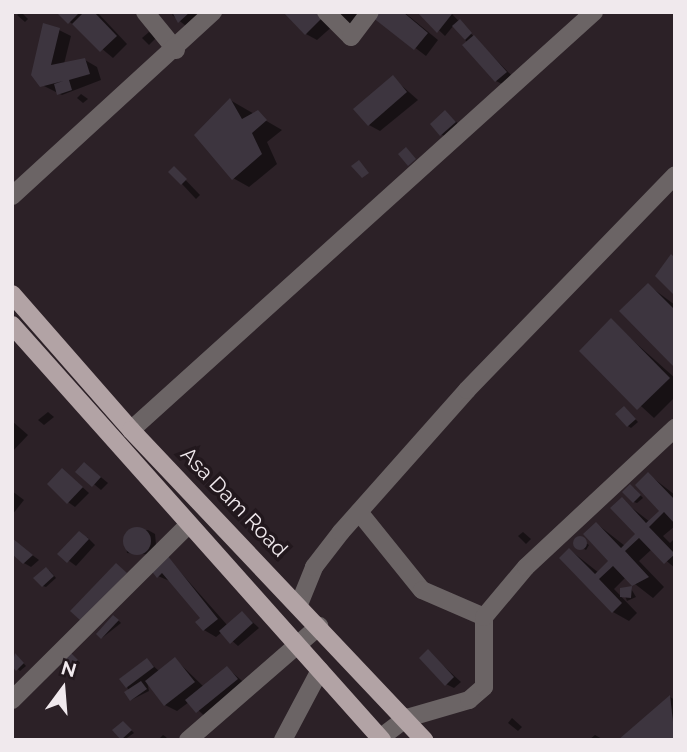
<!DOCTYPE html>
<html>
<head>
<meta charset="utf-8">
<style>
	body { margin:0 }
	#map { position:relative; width:687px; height:752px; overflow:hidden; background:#2c2127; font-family:Raleway,sans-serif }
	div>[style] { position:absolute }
	.shadow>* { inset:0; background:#0007 }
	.building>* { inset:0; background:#3d353f }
	.round { border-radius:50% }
	.minor>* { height:18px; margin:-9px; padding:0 9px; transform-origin:9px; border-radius:9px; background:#6b6465 }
	.major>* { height:18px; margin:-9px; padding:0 9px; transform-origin:9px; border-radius:9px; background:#b2a3a5 }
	span { translate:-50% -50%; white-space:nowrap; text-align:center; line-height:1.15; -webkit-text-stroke:7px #22181d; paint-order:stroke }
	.street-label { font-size:21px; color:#f0e9ed }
	.frame { position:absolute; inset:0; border:14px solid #f0e9ed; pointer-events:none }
	.north { position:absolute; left:28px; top:654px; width:70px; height:70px; -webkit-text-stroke:5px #22181d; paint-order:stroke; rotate:16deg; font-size:19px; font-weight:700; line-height:28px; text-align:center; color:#f0e9ed }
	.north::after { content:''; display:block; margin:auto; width:24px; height:32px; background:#f0e9ed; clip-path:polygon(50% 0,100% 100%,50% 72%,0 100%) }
</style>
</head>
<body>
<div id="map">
	<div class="shadow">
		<i style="clip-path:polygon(21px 12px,28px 19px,25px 22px,17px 15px)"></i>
		<i style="clip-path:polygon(58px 12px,97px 12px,127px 44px,113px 58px)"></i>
		<i style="clip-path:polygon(202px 12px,186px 26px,172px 15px,175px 12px)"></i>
		<i style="clip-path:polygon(319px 12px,335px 24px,317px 40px,306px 34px)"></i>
		<i style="clip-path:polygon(335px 12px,404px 12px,438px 40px,426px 56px,376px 18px,349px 26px)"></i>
		<i style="clip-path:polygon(420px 12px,450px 12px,513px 77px,504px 85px,496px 81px,454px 25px,445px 36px)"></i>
		<i style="clip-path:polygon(59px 30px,71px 36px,64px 64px,85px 60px,97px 67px,101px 80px,62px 95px,42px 85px)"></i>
		<i style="clip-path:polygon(149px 32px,156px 38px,149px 45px,142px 38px)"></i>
		<i style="clip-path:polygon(393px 78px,418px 100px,380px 131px,369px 125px)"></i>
		<i style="clip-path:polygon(81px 94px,88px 99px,83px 103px,77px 98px)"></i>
		<i style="clip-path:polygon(230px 100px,282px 130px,267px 142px,277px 164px,249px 187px,233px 178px)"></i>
		<i style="clip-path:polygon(445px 112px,462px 127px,449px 139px,441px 134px)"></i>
		<i style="clip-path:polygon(174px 168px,200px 195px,196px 199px,182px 184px)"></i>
		<i style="clip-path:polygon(648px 285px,675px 305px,675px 365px)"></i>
		<i style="clip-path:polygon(611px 321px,675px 378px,675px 397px,654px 418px,581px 351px)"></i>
		<i style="clip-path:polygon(627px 410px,638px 422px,631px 428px,628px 426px)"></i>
		<i style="clip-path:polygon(48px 412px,54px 417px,44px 425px,38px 420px)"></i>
		<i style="clip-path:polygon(12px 421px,28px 435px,12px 452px)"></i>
		<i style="clip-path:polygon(85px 464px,108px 483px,101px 490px,78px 471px)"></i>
		<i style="clip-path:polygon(63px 470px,89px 493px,75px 507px,68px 502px)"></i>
		<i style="clip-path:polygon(648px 474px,675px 495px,675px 526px,663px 536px,670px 543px,675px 538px,675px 568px,652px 549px,639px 561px,664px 587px,653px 598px,626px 577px,614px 589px,637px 613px,629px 621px,613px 612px,570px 550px,599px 573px,611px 561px,597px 524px,625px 546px,638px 534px,622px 500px,650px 522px,662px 511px)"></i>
		<i style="clip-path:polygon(634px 488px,643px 498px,637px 503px,634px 502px)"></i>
		<i style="clip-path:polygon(12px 491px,24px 500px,12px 515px)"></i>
		<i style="clip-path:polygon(148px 530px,155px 534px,157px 555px,127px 553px,125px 533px)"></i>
		<i style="clip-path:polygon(523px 532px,531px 539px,526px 544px,518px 536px)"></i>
		<i style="clip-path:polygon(87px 537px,95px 545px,76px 566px,60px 554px)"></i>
		<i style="clip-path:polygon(579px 539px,589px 545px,586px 550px,576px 544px)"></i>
		<i style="clip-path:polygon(12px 540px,39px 560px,31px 567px,24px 563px)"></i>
		<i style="clip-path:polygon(167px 557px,228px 626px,243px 613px,259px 628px,238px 646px,222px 632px,216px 637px,204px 630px,197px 622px,202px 618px,172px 582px,158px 576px)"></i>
		<i style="clip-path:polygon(49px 570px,56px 578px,46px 587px,43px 586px)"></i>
		<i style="clip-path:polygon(622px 589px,630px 587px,636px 597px,627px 601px)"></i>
		<i style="clip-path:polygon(117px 619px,121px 623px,102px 638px)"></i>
		<i style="clip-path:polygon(428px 652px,461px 682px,454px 688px,446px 684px)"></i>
		<i style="clip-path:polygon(16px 655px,26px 666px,20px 671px,12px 664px)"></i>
		<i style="clip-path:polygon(74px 657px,80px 663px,72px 670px,64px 662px)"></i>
		<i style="clip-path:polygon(175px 659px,204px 687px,227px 668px,248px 686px,208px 719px,189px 702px,177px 711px,165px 705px,147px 681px,149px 691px,131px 700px,127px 686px,147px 660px,160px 672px)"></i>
		<i style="clip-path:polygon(670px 697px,675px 700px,675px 740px)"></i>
		<i style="clip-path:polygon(512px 718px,522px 727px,518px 731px,508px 723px)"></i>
		<i style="clip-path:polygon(126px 725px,134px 733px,124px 740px,122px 738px)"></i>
		<i style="clip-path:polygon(163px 735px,166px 737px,168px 740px,158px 740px)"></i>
		<i style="clip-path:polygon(595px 735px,604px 740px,589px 740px)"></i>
	</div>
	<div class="building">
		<i style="clip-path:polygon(56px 12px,80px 12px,68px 24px)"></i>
		<i style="clip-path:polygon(84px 12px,94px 12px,117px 36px,100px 52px,72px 24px)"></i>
		<i style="clip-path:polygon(172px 12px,190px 12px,178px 23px)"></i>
		<i style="clip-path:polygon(283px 12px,320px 12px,324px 16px,305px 35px)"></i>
		<i style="clip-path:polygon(375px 12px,403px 12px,428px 33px,414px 50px,372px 17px)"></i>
		<i style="clip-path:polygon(417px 12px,451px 12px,452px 14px,437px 33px)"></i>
		<i style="clip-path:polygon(460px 19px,472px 33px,465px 40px,452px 26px)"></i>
		<i style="clip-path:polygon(43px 23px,60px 28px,51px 65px,85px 58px,90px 74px,69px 80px,72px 90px,57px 95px,54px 84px,63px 81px,40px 87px,31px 75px)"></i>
		<i style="clip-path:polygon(474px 35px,507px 72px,495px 82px,462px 45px)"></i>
		<i style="clip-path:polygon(393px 75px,407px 92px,368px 126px,353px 109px)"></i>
		<i style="clip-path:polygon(230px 98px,242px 119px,258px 110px,267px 120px,252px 133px,262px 154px,232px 180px,194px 135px)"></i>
		<i style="clip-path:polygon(445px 110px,456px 122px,440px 136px,430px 124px)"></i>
		<i style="clip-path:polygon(406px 147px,416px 159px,408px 166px,398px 154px)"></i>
		<i style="clip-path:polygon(359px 160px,369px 173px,362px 178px,351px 166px)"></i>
		<i style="clip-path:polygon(174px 166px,187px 179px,181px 185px,168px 172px)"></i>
		<i style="clip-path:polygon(671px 254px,675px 258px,675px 296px,655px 276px)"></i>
		<i style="clip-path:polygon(648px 283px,675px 310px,675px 368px,619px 311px)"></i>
		<i style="clip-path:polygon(611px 318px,670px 378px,637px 410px,579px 351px)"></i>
		<i style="clip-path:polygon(624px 406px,636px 419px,627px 427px,615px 414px)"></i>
		<i style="clip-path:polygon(84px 462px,101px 477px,92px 487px,75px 472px)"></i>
		<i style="clip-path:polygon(62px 468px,83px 487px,67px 504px,47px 484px)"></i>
		<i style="clip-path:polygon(648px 472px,675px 500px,675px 524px,664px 512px,649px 527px,675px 554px,664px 564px,639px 538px,625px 551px,649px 577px,632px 586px,631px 598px,620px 597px,620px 588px,632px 586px,613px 566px,599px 579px,622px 603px,612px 613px,559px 558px,569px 548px,595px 574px,608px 561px,583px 534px,596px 522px,621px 548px,635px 534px,610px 508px,622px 497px,646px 523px,659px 511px,635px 485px)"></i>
		<i style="clip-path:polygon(630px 484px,641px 495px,633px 503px,622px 492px)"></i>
		<i class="round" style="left:123px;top:527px;width:28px;height:28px"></i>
		<i style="clip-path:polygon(79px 531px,89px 539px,67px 563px,57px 554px)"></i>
		<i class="round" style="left:573px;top:536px;width:14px;height:14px"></i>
		<i style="clip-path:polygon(12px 538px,33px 555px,23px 564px,12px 554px)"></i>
		<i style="clip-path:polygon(167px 555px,218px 619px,203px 631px,195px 622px,200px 618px,162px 573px,157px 578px,150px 569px)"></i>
		<i style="clip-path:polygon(116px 563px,127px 573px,81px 621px,70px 611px)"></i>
		<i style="clip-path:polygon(46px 567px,54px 576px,42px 587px,33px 578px)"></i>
		<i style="clip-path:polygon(242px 611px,253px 623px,230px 644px,219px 631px)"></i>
		<i style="clip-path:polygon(113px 615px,119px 620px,101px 639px,96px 634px)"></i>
		<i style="clip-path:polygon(428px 649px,454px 677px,445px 686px,419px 658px)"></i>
		<i style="clip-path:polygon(15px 653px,24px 663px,16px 671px,12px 666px)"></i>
		<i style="clip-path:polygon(71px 653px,78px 660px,68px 669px,61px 662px)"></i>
		<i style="clip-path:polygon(175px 657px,195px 682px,164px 706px,145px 681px)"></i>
		<i style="clip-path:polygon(147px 658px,154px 667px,126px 688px,119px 679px)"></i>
		<i style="clip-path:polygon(227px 666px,238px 679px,196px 713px,185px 700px)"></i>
		<i style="clip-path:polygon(141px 681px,147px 689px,130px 701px,124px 692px)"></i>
		<i style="clip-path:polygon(670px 695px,675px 740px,618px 740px)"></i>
		<i style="clip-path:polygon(123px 721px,132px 730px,121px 740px,112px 730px)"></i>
	</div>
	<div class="minor">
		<i style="left:145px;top:12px;width:49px;rotate:50.8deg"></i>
		<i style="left:326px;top:12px;width:35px;rotate:45deg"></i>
		<i style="left:351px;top:37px;width:31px;rotate:-53deg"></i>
		<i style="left:12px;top:196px;width:273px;rotate:-42.5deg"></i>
		<i style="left:131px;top:430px;width:624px;rotate:-42.08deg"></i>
		<i style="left:359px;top:512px;width:100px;rotate:51.1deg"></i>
		<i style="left:422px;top:590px;width:68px;rotate:23.5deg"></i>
		<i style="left:300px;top:602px;width:38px;rotate:-68deg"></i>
		<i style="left:314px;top:567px;width:44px;rotate:-52.4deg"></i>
		<i style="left:341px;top:532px;width:190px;rotate:-48.4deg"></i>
		<i style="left:467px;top:390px;width:299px;rotate:-45.9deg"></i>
		<i style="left:12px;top:700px;width:247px;rotate:-44.8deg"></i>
		<i style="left:380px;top:738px;width:34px;rotate:-37deg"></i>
		<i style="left:407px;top:718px;width:65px;rotate:-16.2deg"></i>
		<i style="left:469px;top:700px;width:20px;rotate:-41deg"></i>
		<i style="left:484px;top:687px;width:70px;rotate:-90deg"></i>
		<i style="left:484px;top:617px;width:65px;rotate:-50deg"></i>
		<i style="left:526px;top:567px;width:204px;rotate:-43deg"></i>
		<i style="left:188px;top:740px;width:174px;rotate:-41deg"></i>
		<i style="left:283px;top:740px;width:79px;rotate:-62.1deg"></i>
	</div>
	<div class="major">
		<i style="left:12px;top:294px;width:181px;rotate:48.8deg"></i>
		<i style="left:131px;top:430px;width:427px;rotate:46.6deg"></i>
		<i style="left:12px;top:325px;width:556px;rotate:48.28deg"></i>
	</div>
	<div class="street-label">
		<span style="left:234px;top:502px;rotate:46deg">Asa Dam Road</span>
	</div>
	<div class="frame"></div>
	<div class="north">N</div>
</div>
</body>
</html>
